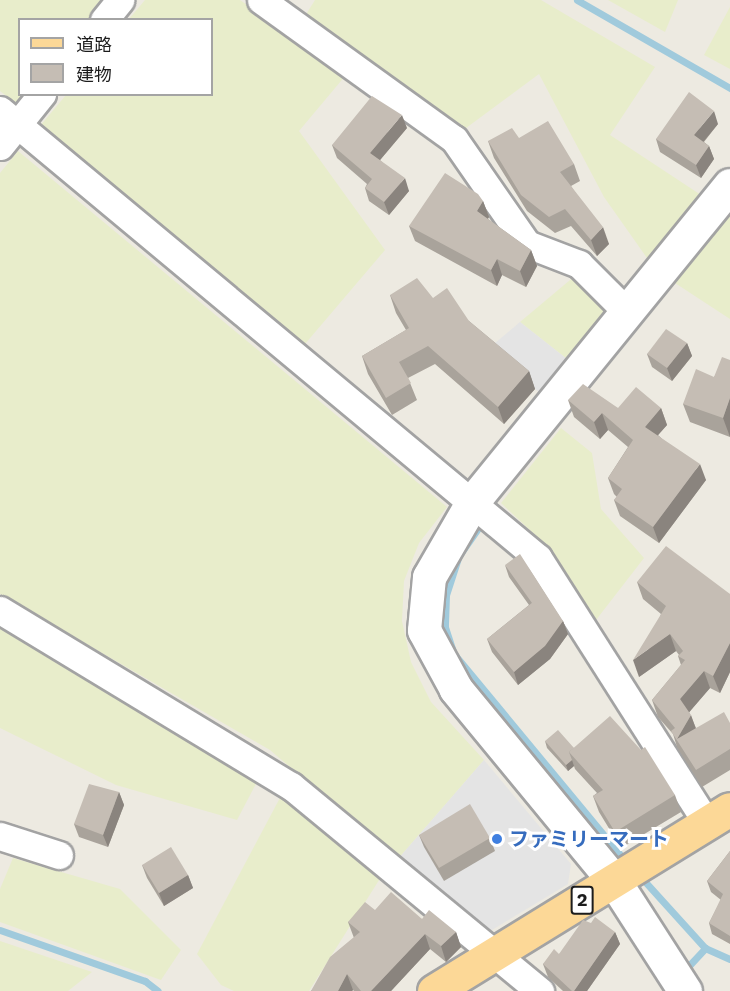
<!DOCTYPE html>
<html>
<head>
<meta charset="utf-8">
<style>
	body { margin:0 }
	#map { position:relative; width:730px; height:991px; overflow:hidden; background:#edeae1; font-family:"Work Sans","Noto Sans JP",sans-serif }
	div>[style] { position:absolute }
	.farmland>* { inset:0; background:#e8edcb }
	.parking>* { inset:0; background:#e4e4e4 }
	.stream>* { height:7px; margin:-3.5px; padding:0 3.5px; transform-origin:3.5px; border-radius:3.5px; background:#a0cadc }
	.roads { filter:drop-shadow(2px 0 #a3a3a3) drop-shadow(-2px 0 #a3a3a3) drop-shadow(0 2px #a3a3a3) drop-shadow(0 -2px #a3a3a3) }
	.minor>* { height:27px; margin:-13.5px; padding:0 13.5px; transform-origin:13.5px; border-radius:13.5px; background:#fff }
	.tertiary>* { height:33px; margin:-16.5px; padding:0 16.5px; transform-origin:16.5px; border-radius:16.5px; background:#fff }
	.primary>* { height:33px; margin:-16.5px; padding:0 16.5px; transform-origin:16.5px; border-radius:16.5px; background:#fcd897 }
	.wall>* { inset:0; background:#a9a39b }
	.shaded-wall>* { inset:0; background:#8a847e }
	.building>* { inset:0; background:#c5bdb4 }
	.dots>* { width:16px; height:16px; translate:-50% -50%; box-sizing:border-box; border:3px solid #fff; border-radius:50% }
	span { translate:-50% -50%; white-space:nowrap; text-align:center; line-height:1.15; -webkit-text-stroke:6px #fff; paint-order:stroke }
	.shield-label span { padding:2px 4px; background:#fff; border:2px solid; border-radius:4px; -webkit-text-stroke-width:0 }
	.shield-label { font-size:18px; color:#1c1c1c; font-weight:700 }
	.shop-label { font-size:20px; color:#366cbe; font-weight:700 }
	.left { translate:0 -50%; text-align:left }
	.legend { position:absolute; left:18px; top:18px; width:195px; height:78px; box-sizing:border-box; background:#fff; border:2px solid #a4a4a4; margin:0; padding:8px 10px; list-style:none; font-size:18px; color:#1c1c1c }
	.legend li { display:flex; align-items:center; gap:12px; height:30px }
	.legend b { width:30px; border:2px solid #a4a4a4 }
</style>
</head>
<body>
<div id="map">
	<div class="farmland">
		<i style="clip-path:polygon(0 0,106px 0,89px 19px,20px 20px,20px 94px,27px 95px,18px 105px,0 91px)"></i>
		<i style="clip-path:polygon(145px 0,240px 0,346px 75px,299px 131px,385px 250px,305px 344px,40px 126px,66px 95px,212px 94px,212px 20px,129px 19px)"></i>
		<i style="clip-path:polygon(315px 0,541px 0,655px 67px,610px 135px,701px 195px,647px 258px,604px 197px,539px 74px,462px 131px,305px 16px)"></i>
		<i style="clip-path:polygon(608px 0,678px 0,665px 32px)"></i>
		<i style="clip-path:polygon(730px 7px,730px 69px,704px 55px)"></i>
		<i style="clip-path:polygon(18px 151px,447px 507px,419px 543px,404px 581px,402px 621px,411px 662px,431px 702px,484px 760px,398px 859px,270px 750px,0 594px,0 173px)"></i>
		<i style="clip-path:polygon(730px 215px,730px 319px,675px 283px)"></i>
		<i style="clip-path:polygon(576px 275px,611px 311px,567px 359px,520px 322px)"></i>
		<i style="clip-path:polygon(561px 428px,592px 453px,601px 509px,644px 558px,596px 620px,552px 551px,501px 503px)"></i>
		<i style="clip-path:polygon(0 625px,258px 780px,237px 820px,116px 785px,0 728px)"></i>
		<i style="clip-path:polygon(282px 794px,381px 877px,309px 991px,234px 991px,221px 985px,197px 954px)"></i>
		<i style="clip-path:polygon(13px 858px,120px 889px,181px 950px,161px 980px,0 922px,0 889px)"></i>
		<i style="clip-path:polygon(0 941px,92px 972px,68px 991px,0 991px)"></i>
	</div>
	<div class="parking">
		<i style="clip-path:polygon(520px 322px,567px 359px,540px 393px,488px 349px)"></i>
		<i style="clip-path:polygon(484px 760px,571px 864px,568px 884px,487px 933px,398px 859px)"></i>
	</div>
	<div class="stream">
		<i style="left:577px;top:0;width:177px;rotate:29.9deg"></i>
		<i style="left:481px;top:524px;width:38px;rotate:125deg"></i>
		<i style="left:459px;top:555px;width:42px;rotate:108deg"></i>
		<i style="left:446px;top:595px;width:32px;rotate:92deg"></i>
		<i style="left:445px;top:627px;width:28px;rotate:72deg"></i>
		<i style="left:454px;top:654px;width:271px;rotate:50.4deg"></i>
		<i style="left:639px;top:875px;width:98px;rotate:47.9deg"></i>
		<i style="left:0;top:930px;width:154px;rotate:19.4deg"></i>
		<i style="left:145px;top:981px;width:16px;rotate:38deg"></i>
		<i style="left:683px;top:972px;width:33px;rotate:-47deg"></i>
		<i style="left:705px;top:948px;width:27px;rotate:24deg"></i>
	</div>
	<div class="roads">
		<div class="minor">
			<i style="left:261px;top:0;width:238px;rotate:35.8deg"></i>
			<i style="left:454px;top:139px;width:128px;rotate:55.2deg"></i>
			<i style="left:527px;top:244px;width:56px;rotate:21deg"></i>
			<i style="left:579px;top:264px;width:68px;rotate:45deg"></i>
			<i style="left:104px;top:20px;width:26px;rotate:-51deg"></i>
			<i style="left:0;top:110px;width:700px;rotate:39.78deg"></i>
			<i style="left:538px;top:558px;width:314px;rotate:57.5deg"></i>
			<i style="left:0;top:146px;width:67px;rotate:-51.1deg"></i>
			<i style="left:0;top:610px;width:340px;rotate:31.2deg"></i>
			<i style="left:291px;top:786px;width:323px;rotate:39.5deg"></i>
			<i style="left:0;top:836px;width:62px;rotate:17.9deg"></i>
		</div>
		<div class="tertiary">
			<i style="left:685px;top:991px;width:131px;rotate:-122.8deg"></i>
			<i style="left:614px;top:881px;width:249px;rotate:-129.5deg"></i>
			<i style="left:456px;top:689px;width:67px;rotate:-118.5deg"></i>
			<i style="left:424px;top:630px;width:53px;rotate:-84.6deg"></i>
			<i style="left:429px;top:577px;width:88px;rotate:-59.9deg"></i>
			<i style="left:473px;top:501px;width:407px;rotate:-50.9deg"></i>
		</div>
		<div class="primary">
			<i style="left:434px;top:991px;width:347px;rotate:-31.6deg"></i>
		</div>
	</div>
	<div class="wall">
		<i style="clip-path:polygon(718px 124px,704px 142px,709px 146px,714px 159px,701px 178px,660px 152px,656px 139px)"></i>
		<i style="clip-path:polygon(407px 128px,380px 160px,409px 191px,389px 215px,369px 201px,365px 188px,367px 184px,337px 158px,332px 145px)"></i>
		<i style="clip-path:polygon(519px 138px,574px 164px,580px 181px,571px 186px,609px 244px,597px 256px,571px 226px,555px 233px,527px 211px,494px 158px,488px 141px)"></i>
		<i style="clip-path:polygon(483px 201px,489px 217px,488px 219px,531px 250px,537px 266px,526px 287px,502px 275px,497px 286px,415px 241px,409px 226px)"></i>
		<i style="clip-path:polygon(390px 295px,433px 298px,469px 321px,529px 371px,535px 389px,504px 424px,435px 364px,408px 378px,417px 400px,392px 415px,368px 374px,362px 356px,406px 330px,396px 313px)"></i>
		<i style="clip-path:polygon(687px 343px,692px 356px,672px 381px,652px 367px,647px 354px)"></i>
		<i style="clip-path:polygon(730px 360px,730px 437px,690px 422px,683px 404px,714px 377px)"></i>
		<i style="clip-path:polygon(568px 400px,618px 408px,661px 408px,667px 425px,658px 435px,706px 480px,659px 543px,620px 516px,614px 500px,617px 497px,614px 494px,608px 478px,628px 447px,608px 430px,600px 439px,574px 417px)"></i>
		<i style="clip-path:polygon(505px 565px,563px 621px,568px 634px,550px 659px,518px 685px,492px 652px,487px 639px,529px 605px,509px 577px)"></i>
		<i style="clip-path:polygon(637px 582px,730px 594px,730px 672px,720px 693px,710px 688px,689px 712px,696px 728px,730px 723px,730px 770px,702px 787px,677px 747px,673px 734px,658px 717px,652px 700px,681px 665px,678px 656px,679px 655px,676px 651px,639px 677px,661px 614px,643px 599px)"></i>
		<i style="clip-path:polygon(545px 741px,574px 748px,675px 795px,681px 812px,621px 848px,599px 812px,593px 796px,597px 793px,575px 769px,574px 766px,568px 771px,547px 748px)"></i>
		<i style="clip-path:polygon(119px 792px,124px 805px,108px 847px,79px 837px,74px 824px)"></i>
		<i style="clip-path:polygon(419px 835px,490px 838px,495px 851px,444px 881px,424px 847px)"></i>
		<i style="clip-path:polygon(730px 851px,730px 944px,712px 934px,709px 923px,721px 900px,711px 892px,707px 881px)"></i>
		<i style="clip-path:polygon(142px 865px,188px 875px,193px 888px,164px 906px,147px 878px)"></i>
		<i style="clip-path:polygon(375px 910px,422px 919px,456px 932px,461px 947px,446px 962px,430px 949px,391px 991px,354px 991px,353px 990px,352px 991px,311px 991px,354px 938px,348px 922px)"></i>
		<i style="clip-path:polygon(615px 932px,620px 944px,587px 991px,563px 991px,548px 977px,543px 964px,559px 954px)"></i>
	</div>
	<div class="shaded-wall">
		<i style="clip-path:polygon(714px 111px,718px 124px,699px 147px,694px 135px)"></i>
		<i style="clip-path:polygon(402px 115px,407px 128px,375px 166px,370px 153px)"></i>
		<i style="clip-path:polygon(709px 146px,714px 159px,701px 178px,696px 165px)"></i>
		<i style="clip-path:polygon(405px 178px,409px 191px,389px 215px,384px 202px)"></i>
		<i style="clip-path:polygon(483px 201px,489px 217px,483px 226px,477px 211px)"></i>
		<i style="clip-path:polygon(603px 227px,609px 244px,597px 256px,591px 240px)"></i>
		<i style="clip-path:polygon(531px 250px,537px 266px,526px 287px,520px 271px)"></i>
		<i style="clip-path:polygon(497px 259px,502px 275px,497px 286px,491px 270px)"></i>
		<i style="clip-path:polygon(687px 343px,692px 356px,672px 381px,667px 368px)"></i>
		<i style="clip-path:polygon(529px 371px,535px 389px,504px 424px,498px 407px)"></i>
		<i style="clip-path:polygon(730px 398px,730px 437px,723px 418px)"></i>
		<i style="clip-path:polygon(661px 408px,667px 425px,651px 443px,645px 427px)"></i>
		<i style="clip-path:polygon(602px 413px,608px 430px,600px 439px,594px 422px)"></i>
		<i style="clip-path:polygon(700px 464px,706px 480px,659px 543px,653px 527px)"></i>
		<i style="clip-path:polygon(563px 621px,568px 634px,550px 659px,518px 685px,514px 672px)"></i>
		<i style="clip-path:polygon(670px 634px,676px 651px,639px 677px,633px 660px)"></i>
		<i style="clip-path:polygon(730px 643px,730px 672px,720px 693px,713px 676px)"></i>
		<i style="clip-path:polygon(704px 671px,710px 688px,686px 716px,680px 699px)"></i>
		<i style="clip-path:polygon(691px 715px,697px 732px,677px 739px)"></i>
		<i style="clip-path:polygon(572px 760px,574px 766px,568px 771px,566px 765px)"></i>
		<i style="clip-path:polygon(119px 792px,124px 805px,108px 847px,103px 835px)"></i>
		<i style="clip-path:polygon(188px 875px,193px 888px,164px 906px,159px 893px)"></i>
		<i style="clip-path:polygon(456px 932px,461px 947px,446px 962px,441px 946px)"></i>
		<i style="clip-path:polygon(615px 932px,620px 944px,587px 991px,574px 991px)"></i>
		<i style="clip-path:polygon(425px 934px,430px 949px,391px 991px,371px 991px)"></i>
		<i style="clip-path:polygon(347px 974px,353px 990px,352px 991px,338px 991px)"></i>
	</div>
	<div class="building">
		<i style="clip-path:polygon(689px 92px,714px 111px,694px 135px,709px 146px,696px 165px,656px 139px)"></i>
		<i style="clip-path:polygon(372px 96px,402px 115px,370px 153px,405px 178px,384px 202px,365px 188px,372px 179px,332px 145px)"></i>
		<i style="clip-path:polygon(548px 121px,574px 164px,560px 172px,603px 227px,591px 240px,565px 209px,549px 217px,521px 195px,488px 141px,512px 128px,519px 138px)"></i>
		<i style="clip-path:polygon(445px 173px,478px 194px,483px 201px,477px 211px,531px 250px,520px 271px,497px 259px,491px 270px,409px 226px)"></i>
		<i style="clip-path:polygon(417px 278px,433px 298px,447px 288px,469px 321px,529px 371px,498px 407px,428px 346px,399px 362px,411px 383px,386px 398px,362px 356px,409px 328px,390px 295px)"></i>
		<i style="clip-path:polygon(666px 329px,687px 343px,667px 368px,647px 354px)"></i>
		<i style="clip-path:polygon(722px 357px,730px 360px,730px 398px,723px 418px,683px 404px,696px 369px,714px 377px)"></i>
		<i style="clip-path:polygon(583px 384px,618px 408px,636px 387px,661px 408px,645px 427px,700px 464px,653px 527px,614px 500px,622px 489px,608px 478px,633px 440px,602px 413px,594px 422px,568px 400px)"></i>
		<i style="clip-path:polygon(666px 546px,730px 594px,730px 643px,713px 676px,704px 671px,680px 699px,691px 715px,677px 739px,724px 712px,730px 723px,730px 749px,696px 770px,671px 731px,675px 728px,652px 700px,685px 660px,678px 656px,683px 651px,670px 634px,633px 660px,666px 606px,637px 582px)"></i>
		<i style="clip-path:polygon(520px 554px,563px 621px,545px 646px,514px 672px,487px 639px,538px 598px,532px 603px,505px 565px)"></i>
		<i style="clip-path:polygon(610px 716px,641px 750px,645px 747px,675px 795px,615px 832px,593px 796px,603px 790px,569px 752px)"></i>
		<i style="clip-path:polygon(558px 730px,574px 748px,569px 752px,572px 760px,566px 765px,545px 741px)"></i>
		<i style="clip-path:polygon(89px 784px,119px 792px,103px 835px,74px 824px)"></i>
		<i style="clip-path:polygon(470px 804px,490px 838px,439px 868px,419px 835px)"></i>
		<i style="clip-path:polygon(171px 847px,188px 875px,159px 893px,142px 865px)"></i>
		<i style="clip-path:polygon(730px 851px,730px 936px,709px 923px,723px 894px,707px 881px)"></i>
		<i style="clip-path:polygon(391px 892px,422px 919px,429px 910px,456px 932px,441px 946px,425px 934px,371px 991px,361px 991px,347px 974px,338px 991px,311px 991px,330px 957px,360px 932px,348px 922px,365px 902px,375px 910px)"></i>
		<i style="clip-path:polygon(595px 917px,615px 932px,574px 991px,572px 991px,543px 964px,554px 949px,559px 954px,583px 920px,591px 923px)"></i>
	</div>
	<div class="dots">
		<i style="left:497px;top:839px;background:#3f7fe0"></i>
	</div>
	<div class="shield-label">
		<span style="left:582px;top:900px">2</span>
	</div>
	<div class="shop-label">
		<span class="left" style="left:509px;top:839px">ファミリーマート</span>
	</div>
	<ul class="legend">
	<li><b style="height:8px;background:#fcd897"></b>道路</li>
	<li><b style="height:16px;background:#c5bdb4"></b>建物</li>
	</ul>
</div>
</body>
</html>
